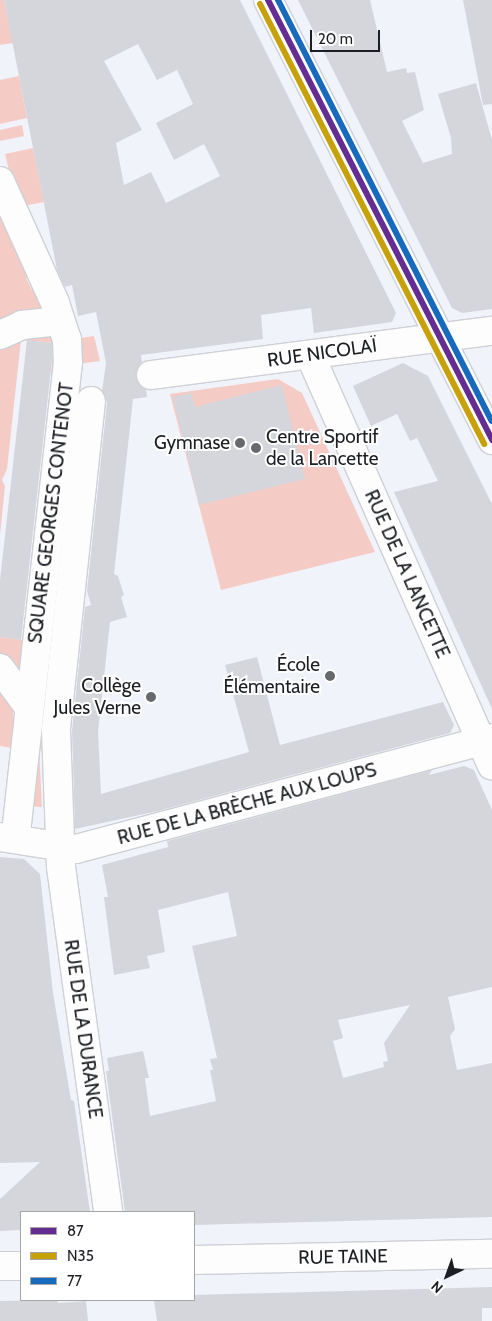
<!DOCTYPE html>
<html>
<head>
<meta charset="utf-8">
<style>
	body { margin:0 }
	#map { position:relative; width:492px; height:1321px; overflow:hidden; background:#f0f3fa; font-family:Cabin,sans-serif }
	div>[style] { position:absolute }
	.green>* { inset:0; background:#f5cbc6 }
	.building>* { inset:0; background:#d4d6dc }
	.roads { filter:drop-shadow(1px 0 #ced0d6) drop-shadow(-1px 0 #ced0d6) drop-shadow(0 1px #ced0d6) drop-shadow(0 -1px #ced0d6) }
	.minor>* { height:28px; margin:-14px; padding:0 14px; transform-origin:14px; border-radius:14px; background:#fdfdfe }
	.bus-1>* { height:6px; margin:-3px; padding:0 3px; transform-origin:3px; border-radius:3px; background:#652d91 }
	.bus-2>* { height:6px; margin:-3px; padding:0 3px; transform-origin:3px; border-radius:3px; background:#c6a10a }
	.bus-3>* { height:6px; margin:-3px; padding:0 3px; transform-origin:3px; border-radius:3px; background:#186abd }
	.dots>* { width:14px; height:14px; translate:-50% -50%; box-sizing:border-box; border:2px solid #fff; border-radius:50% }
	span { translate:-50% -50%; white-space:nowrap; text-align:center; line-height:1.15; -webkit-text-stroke:4px #fff; paint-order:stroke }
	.street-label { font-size:19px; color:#1c1e23 }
	.poi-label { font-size:19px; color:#1c1e23 }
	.left { translate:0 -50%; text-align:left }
	.right { translate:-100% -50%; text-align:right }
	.legend { position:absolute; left:20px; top:1211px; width:175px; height:90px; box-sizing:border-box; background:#fff; border:1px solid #a4a5a7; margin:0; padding:6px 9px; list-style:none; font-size:15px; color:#1c1e23 }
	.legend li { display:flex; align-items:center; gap:10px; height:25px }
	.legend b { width:25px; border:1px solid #a4a5a7 }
	.north { position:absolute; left:422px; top:1251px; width:50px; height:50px; -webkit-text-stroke:4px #fff; paint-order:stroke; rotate:222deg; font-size:14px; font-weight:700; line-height:20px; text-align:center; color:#1c1e23 }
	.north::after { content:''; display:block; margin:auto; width:18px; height:22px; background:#1c1e23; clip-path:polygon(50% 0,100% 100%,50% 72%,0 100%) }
	.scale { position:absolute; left:310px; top:30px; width:70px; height:22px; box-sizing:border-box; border:2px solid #1c1e23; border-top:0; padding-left:6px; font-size:15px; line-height:18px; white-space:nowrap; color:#1c1e23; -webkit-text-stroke:4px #fff; paint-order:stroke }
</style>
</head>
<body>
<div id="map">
	<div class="green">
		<i style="clip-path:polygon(0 0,4px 0,13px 43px,0 45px)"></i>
		<i style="clip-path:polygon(19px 76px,27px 118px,0 124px,0 80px)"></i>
		<i style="clip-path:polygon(22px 125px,24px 136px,0 141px,0 130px)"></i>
		<i style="clip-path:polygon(33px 148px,44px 202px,18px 207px,5px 154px)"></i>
		<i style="clip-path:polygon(0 194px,33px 274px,26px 278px,32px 290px,40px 287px,50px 311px,0 330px)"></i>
		<i style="clip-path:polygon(53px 331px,59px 374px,51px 373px,54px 343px,21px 340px,7px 469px,2px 480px,5px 486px,0 535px,0 341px)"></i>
		<i style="clip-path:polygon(79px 331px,81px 338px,94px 336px,100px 361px,78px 364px,38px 727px,42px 807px,27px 806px,29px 789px,35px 789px,38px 765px,31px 764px)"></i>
		<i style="clip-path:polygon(278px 379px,302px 393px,375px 552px,221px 590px,170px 394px)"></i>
		<i style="clip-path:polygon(23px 633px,32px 635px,27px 687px,8px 672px,16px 664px,8px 655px,0 662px,0 637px,23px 640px)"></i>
		<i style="clip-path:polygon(0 681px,14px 699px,12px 748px,0 746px)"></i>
	</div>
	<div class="building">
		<i style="clip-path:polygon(evenodd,4px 0,240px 0,396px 313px,392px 322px,314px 333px,311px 308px,261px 315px,263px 339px,141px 355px,142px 362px,137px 369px,136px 377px,146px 390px,147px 397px,133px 399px,114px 574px,118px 576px,124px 595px,121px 597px,127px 617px,110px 622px,98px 732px,101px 794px,249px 752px,225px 665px,257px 657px,280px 745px,443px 702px,454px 725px,450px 733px,158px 811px,75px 829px,72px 731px,85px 607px,91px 605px,87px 591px,107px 403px,102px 391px,106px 363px,96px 312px,78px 316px,72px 285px,65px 287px,57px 270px,4px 0,138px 44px,157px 80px,177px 70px,193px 104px,156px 123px,174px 160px,204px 144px,220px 176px,166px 203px,151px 172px,124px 185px,116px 143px,142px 130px,104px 61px,138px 44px)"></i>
		<i style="clip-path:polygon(298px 0,370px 0,387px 72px,406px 68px,407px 73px,415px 72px,424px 110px,402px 121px,423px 163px,452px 154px,451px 138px,438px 94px,476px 83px,492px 140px,492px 309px,462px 313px,452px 308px)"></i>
		<i style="clip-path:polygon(463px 0,492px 0,492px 104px,483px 105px)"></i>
		<i style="clip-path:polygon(27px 340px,52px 343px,52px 360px,21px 640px,0 637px,0 580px)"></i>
		<i style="clip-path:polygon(403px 363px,428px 376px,492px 504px,492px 709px,394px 492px,438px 481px,417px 438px,410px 441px,397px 414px,371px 426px,353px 386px)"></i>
		<i style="clip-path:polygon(282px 385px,305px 479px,199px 505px,173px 397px,191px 393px,195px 407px)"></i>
		<i style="clip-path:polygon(evenodd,464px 766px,474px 770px,492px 810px,492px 987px,448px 997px,455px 1029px,450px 1036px,457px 1070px,492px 1063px,492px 1217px,194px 1225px,194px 1212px,125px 1212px,106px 1071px,109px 1071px,107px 1058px,143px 1051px,149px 1078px,145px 1078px,150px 1116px,216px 1101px,210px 1070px,213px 1070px,210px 1059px,217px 1058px,192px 946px,237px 936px,228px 892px,158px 910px,165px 952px,147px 956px,150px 968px,114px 975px,104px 897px,108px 897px,102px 865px,168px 847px,167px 841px,432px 770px,429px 775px,464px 766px,410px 1005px,384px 1043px,388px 1061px,383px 1062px,384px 1067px,343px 1078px,333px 1041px,343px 1038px,338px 1020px,410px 1005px)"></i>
		<i style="clip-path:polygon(0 857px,24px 859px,40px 874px,53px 993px,71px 1100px,74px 1101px,90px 1212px,21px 1212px,21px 1230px,0 1231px,0 1199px,40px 1162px,0 1163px)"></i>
		<i style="clip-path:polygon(492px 1287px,492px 1308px,482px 1308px,482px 1321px,157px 1321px,154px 1300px,194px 1300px,194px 1295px)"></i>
		<i style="clip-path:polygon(57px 1300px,58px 1303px,86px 1301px,88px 1321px,0 1321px,0 1301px)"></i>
	</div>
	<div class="roads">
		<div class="minor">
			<i style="left:268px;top:0;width:494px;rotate:63deg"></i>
			<i style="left:0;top:181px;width:134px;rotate:65.7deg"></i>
			<i style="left:55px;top:303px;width:38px;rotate:72deg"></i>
			<i style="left:67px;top:339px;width:23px;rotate:88deg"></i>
			<i style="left:68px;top:362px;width:480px;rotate:96.3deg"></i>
			<i style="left:0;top:335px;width:24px;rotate:-24deg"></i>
			<i style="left:22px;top:325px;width:38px;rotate:-6deg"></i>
			<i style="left:310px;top:355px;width:449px;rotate:66.1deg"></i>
			<i style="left:151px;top:375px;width:344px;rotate:-7.4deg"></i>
			<i style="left:91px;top:401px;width:331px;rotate:96.1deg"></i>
			<i style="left:56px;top:730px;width:137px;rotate:87.9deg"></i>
			<i style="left:61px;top:867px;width:348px;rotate:82.2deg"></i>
			<i style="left:0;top:668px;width:47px;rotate:53.6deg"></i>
			<i style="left:0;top:837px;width:77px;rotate:9deg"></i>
			<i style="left:76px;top:849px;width:431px;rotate:-14.9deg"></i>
			<i style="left:194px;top:1260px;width:298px;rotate:-1.2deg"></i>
			<i style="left:0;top:1266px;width:21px"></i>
		</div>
	</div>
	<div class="bus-1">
		<i style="left:268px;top:0;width:494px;rotate:63deg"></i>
	</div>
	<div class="bus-2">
		<i style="left:260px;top:4px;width:494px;rotate:63deg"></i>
	</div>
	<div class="bus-3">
		<i style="left:278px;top:0;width:472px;rotate:63.1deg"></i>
	</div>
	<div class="dots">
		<i style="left:240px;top:443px;background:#66696e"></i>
		<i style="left:256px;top:448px;background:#66696e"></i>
		<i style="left:330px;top:676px;background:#66696e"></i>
		<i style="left:151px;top:697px;background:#66696e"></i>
	</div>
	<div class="street-label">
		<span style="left:322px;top:353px;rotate:-8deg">RUE NICOLAÏ</span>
		<span style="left:51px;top:513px;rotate:-83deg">SQUARE GEORGES CONTENOT</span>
		<span style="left:407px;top:574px;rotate:66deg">RUE DE LA LANCETTE</span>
		<span style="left:247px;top:804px;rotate:-15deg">RUE DE LA BRÈCHE AUX LOUPS</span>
		<span style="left:83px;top:1029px;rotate:82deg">RUE DE LA DURANCE</span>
		<span style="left:343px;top:1257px;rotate:-1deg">RUE TAINE</span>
	</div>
	<div class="poi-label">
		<span class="left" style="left:266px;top:448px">Centre Sportif<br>de la Lancette</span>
		<span class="right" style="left:230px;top:443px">Gymnase</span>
		<span class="right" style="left:320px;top:676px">École<br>Élémentaire</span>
		<span class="right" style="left:141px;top:697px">Collège<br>Jules Verne</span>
	</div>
	<ul class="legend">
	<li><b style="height:6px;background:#652d91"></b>87</li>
	<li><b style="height:6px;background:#c6a10a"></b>N35</li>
	<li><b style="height:6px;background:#186abd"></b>77</li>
	</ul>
	<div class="north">N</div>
	<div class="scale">20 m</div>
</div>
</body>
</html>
